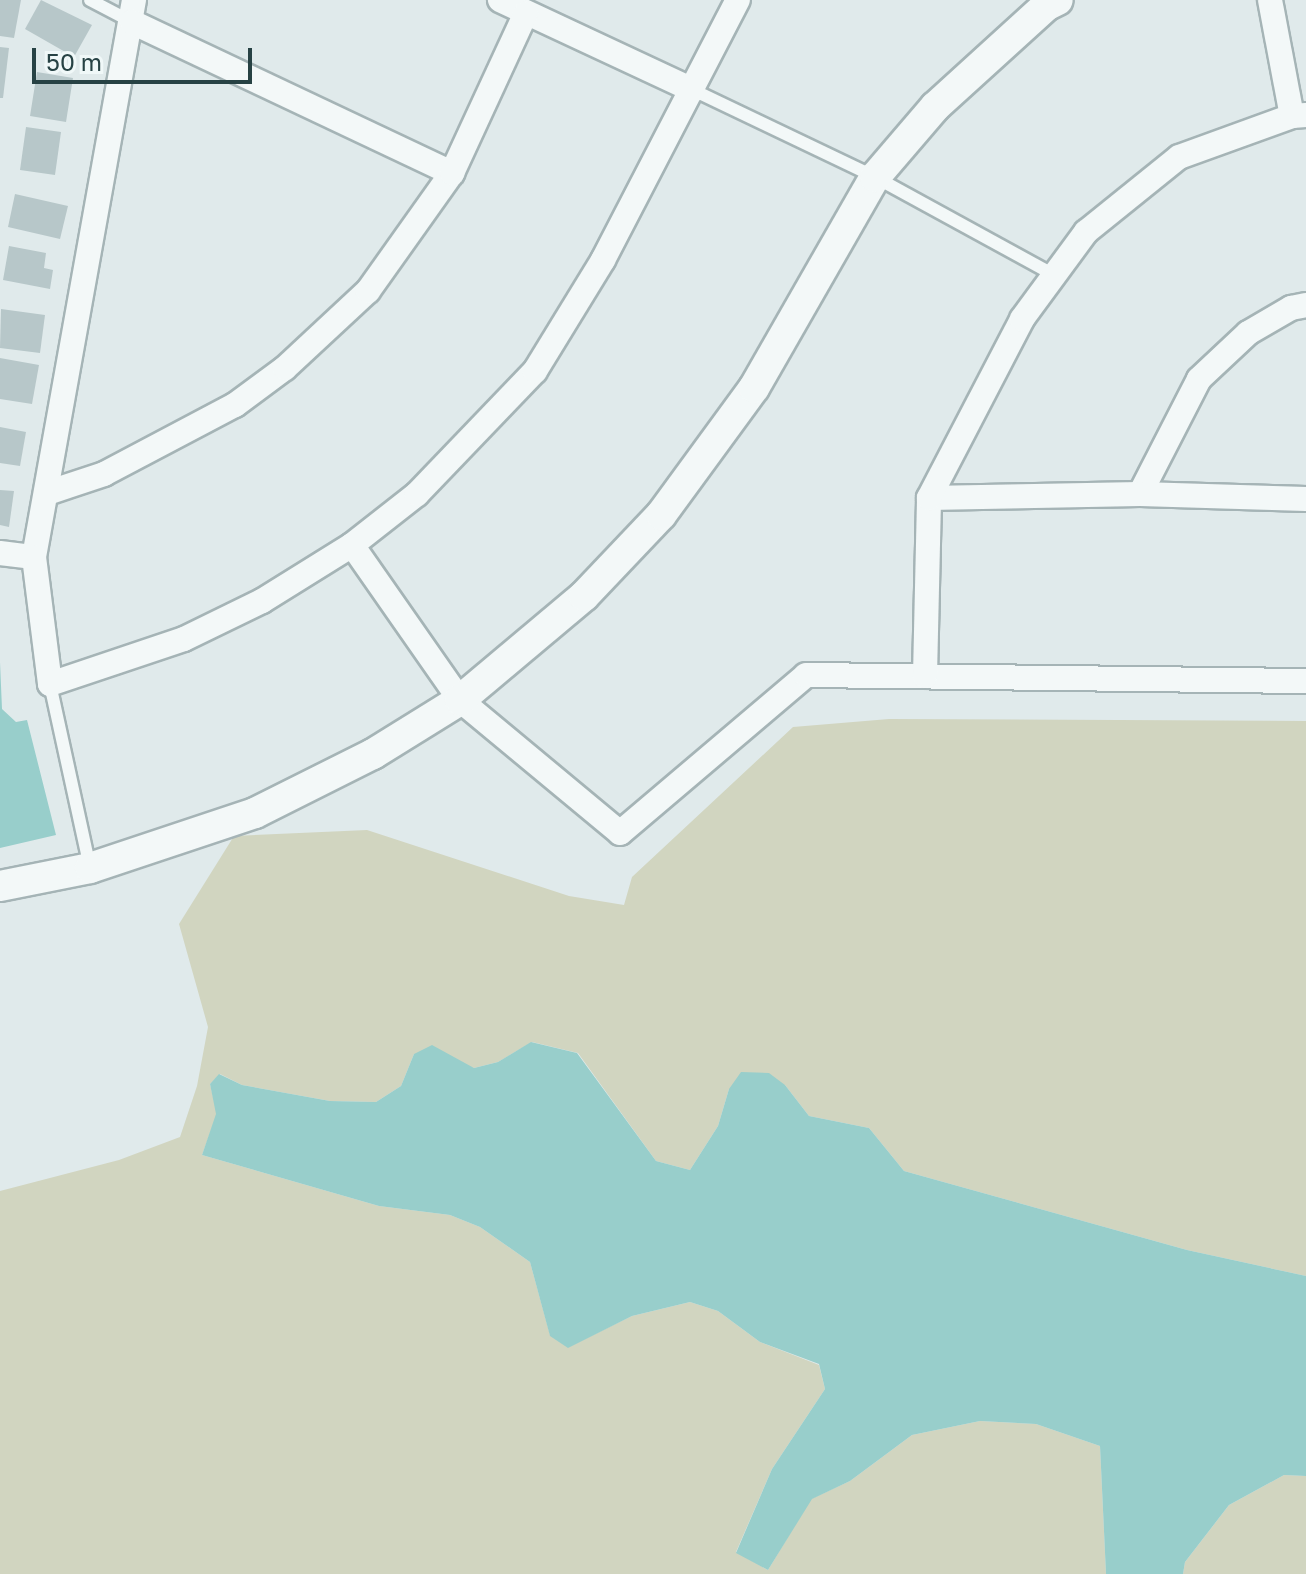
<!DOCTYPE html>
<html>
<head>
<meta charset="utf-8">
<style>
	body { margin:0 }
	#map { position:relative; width:1306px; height:1574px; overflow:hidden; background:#e0eaeb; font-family:"Golos Text",sans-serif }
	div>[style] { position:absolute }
	.green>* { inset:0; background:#d1d5c0 }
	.water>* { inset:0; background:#98cecb }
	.building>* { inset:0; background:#b7c7c9 }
	.roads { filter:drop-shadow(2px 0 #a5b4b6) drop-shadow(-2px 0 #a5b4b6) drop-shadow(0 2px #a5b4b6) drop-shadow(0 -2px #a5b4b6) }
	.service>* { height:12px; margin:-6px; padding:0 6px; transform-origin:6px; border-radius:6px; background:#f3f8f8 }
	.minor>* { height:24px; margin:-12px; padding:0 12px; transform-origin:12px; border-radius:12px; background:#f3f8f8 }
	.tertiary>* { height:30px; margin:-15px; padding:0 15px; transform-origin:15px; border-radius:15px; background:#f3f8f8 }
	span { translate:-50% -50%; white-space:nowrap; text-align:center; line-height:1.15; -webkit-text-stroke:7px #f0f8f8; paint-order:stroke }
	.scale { position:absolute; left:32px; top:48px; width:220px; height:36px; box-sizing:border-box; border:4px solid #274244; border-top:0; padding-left:10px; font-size:24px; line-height:28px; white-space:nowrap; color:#274244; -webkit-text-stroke:6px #f0f8f8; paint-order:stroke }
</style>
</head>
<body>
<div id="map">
	<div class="green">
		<i style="clip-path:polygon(889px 719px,1306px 721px,1306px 1276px,1187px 1250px,904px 1171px,869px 1128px,809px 1116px,785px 1085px,729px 1089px,718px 1126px,690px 1170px,656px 1161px,578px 1053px,532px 1042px,498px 1062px,474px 1068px,414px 1054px,401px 1086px,376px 1102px,330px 1101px,242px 1085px,220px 1074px,210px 1084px,217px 1114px,202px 1155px,379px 1206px,450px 1215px,480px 1227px,530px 1262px,550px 1335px,568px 1347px,632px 1316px,690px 1302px,718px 1311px,760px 1342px,819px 1365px,825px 1389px,772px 1469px,736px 1552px,768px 1570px,811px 1499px,850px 1481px,912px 1435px,980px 1421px,1036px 1424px,1100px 1446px,1106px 1574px,0 1574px,0 1191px,119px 1160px,180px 1137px,197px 1086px,208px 1027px,179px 924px,234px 836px,367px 830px,569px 896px,624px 905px,632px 877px,793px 727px)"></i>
		<i style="clip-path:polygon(1284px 1475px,1306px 1476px,1306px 1574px,1183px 1574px,1185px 1562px,1229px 1505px)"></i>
	</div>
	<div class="water">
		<i style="clip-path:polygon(0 662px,2px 709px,16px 722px,27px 720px,56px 835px,0 848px)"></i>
		<i style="clip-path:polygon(531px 1042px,577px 1053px,656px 1161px,690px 1170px,718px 1126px,729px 1089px,741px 1072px,769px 1073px,785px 1085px,809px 1116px,869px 1128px,904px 1171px,1187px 1250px,1306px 1276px,1306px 1476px,1284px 1475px,1229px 1505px,1185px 1562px,1183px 1574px,1106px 1574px,1100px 1446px,1036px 1424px,980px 1421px,912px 1435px,850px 1481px,812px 1499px,768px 1570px,736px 1553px,772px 1469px,825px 1389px,819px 1364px,760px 1342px,718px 1311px,690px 1302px,632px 1316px,568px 1348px,550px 1336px,530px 1262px,480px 1227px,450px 1215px,379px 1206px,202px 1155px,216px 1114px,210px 1084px,219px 1074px,242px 1085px,330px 1101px,376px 1102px,401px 1086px,414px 1054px,432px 1045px,474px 1068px,498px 1062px)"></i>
	</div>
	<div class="building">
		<i style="clip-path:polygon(0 0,21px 0,14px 38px,0 36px)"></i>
		<i style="clip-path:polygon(41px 0,92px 25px,74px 57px,25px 29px)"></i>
		<i style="clip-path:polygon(0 47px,9px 48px,3px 98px,0 98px)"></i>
		<i style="clip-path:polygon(37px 72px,73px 78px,66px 122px,30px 116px)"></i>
		<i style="clip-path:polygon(26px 127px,61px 132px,55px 175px,20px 170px)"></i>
		<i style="clip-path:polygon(15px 194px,68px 206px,60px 239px,8px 227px)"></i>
		<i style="clip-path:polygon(9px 246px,46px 253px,44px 268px,53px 270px,50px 289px,3px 280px)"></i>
		<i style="clip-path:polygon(1px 309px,45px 315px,40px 353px,0 348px)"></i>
		<i style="clip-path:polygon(0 358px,39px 365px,32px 404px,0 399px)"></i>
		<i style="clip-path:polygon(0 427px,26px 432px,20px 466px,0 463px)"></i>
		<i style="clip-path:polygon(0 490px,14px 491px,9px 527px,0 525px)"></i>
	</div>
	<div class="roads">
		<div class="service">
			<i style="left:90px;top:0;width:47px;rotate:27.6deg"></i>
			<i style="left:693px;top:90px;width:202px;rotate:25.5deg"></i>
			<i style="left:875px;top:177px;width:204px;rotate:28.7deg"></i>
			<i style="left:50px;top:684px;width:188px;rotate:77.7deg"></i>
		</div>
		<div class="minor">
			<i style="left:134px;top:0;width:566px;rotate:100.18deg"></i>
			<i style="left:34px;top:557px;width:128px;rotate:82.8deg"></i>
			<i style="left:50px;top:684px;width:141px;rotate:-18.6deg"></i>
			<i style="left:184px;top:639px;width:87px;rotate:-26deg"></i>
			<i style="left:262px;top:601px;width:106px;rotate:-31.9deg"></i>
			<i style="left:352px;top:545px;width:83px;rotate:-38.1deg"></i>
			<i style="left:417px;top:494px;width:170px;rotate:-46.2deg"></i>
			<i style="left:535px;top:371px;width:130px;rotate:-58.5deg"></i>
			<i style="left:603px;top:260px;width:293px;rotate:-62.6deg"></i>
			<i style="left:500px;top:0;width:213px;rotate:25deg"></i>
			<i style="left:1270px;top:0;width:118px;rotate:79.3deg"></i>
			<i style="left:132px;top:22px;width:354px;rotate:25.3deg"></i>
			<i style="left:47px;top:493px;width:60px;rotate:-18.4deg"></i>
			<i style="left:104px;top:474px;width:148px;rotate:-27.8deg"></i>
			<i style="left:235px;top:405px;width:62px;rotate:-36.5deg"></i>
			<i style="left:285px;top:368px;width:113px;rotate:-42.9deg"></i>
			<i style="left:368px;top:291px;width:145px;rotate:-54.6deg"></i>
			<i style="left:452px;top:173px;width:176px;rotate:-65.2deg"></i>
			<i style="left:1140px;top:494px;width:129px;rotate:-62.8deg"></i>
			<i style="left:1199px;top:379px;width:67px;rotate:-43.2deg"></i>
			<i style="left:1248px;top:333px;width:50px;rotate:-30.2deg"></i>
			<i style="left:1291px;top:308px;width:15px;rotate:-11deg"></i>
			<i style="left:929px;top:498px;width:211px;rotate:-1.1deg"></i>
			<i style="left:1140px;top:494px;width:166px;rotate:1.7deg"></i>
			<i style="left:352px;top:545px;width:189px;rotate:55.1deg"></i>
			<i style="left:460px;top:700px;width:208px;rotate:39.7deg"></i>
			<i style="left:620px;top:833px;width:244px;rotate:-40.3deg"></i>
			<i style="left:806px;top:675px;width:500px;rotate:0.69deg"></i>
			<i style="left:0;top:553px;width:34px;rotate:7deg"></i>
			<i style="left:925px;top:676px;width:178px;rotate:-88.7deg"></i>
			<i style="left:929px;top:498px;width:202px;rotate:-62.5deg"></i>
			<i style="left:1022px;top:319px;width:108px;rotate:-53.7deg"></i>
			<i style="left:1086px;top:232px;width:119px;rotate:-38.9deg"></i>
			<i style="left:1179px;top:157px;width:120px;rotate:-19.9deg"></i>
			<i style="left:1292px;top:116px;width:14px;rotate:-4deg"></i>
		</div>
		<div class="tertiary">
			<i style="left:0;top:886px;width:92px;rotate:-11.3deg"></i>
			<i style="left:90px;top:868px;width:174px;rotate:-18.4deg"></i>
			<i style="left:255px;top:813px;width:132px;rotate:-26.6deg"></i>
			<i style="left:373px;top:754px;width:102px;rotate:-31.8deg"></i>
			<i style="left:460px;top:700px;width:162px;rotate:-40deg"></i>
			<i style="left:584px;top:596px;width:112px;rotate:-46.5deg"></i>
			<i style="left:661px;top:515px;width:157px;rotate:-53.8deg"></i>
			<i style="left:754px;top:388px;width:243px;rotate:-60.2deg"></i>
			<i style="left:875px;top:177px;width:92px;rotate:-49.4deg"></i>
			<i style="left:935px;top:107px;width:150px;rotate:-42.3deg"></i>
			<i style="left:1046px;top:6px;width:13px;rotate:-27deg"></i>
		</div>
	</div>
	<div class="scale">50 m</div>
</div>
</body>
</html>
